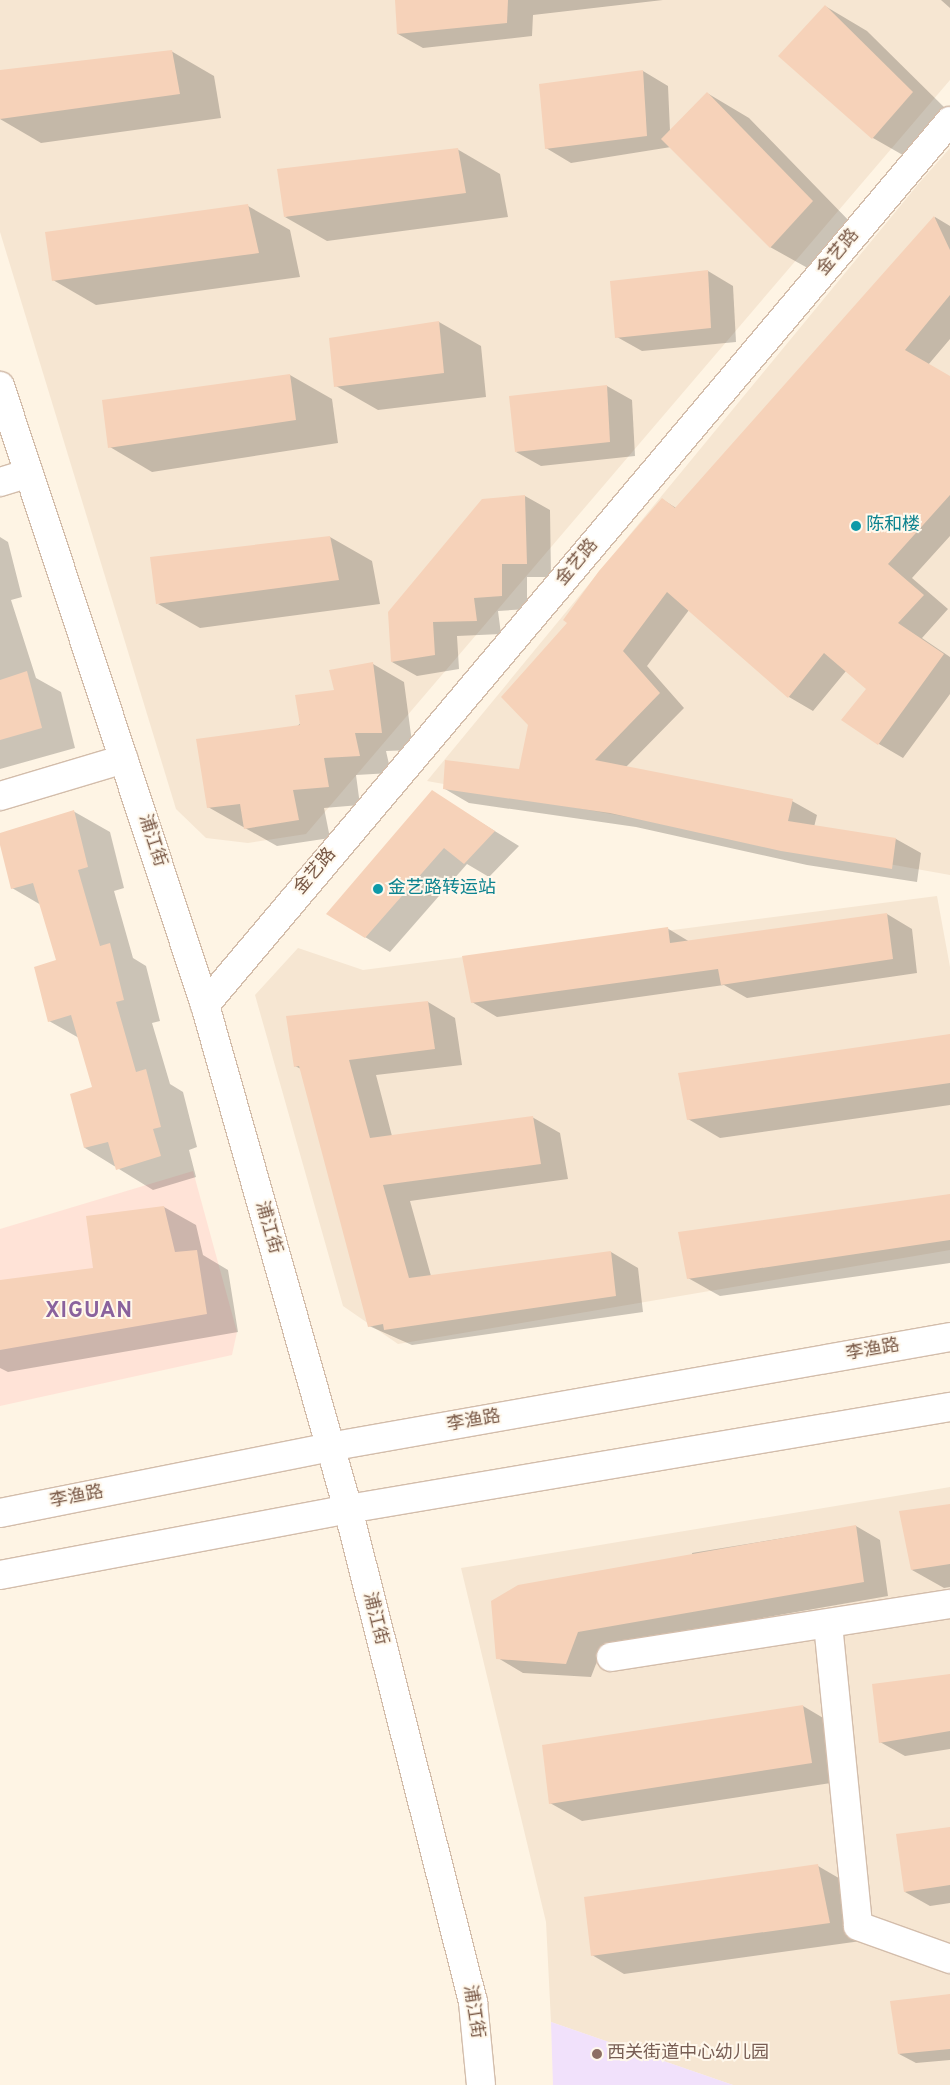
<!DOCTYPE html>
<html>
<head>
<meta charset="utf-8">
<style>
	body { margin:0 }
	#map { position:relative; width:950px; height:2085px; overflow:hidden; background:#fef4e4; font-family:Overpass,"Noto Sans SC",sans-serif }
	div>[style] { position:absolute }
	.residential>* { inset:0; background:#f6e6d2 }
	.commercial>* { inset:0; background:#ffe3d7 }
	.education>* { inset:0; background:#f1e1fb }
	.shadow>* { inset:0; background:#0003 }
	.building>* { inset:0; background:#f6d2b9 }
	.roads { filter:drop-shadow(1px 0 #d3bdab) drop-shadow(-1px 0 #d3bdab) drop-shadow(0 1px #d3bdab) drop-shadow(0 -1px #d3bdab) }
	.minor>* { height:28px; margin:-14px; padding:0 14px; transform-origin:14px; border-radius:14px; background:#fff }
	.tertiary>* { height:28px; margin:-14px; padding:0 14px; transform-origin:14px; border-radius:14px; background:#fff }
	.secondary>* { height:28px; margin:-14px; padding:0 14px; transform-origin:14px; border-radius:14px; background:#fff }
	.dots>* { width:14px; height:14px; translate:-50% -50%; box-sizing:border-box; border:2px solid #fff8ec; border-radius:50% }
	span { translate:-50% -50%; white-space:nowrap; text-align:center; line-height:1.15; -webkit-text-stroke:4px #fff8ec; paint-order:stroke }
	.street-label { font-size:18px; color:#795947 }
	.culture-label { font-size:18px; color:#0d838f }
	.left { translate:0 -50%; text-align:left }
	.education-label { font-size:18px; color:#785e54 }
	.district-label { font-size:22px; color:#8a629d; font-weight:700; letter-spacing:1px }
</style>
</head>
<body>
<div id="map">
	<div class="residential">
		<i style="clip-path:polygon(0 0,950px 0,950px 80px,306px 834px,248px 843px,206px 838px,176px 809px,0 232px)"></i>
		<i style="clip-path:polygon(950px 148px,950px 875px,427px 781px,920px 182px)"></i>
		<i style="clip-path:polygon(937px 896px,950px 967px,950px 1250px,398px 1344px,343px 1306px,255px 995px,298px 948px,363px 970px)"></i>
		<i style="clip-path:polygon(950px 1487px,950px 2085px,733px 2085px,551px 2022px,546px 1922px,461px 1568px)"></i>
	</div>
	<div class="commercial">
		<i style="clip-path:polygon(193px 1171px,237px 1332px,232px 1355px,0 1406px,0 1229px)"></i>
	</div>
	<div class="education">
		<i style="clip-path:polygon(551px 2022px,733px 2085px,553px 2085px)"></i>
	</div>
	<div class="shadow">
		<i style="clip-path:polygon(396px 0,663px 0,533px 15px,532px 36px,423px 48px,398px 34px)"></i>
		<i style="clip-path:polygon(941px 0,950px 0,950px 8px)"></i>
		<i style="clip-path:polygon(825px 6px,867px 31px,950px 113px,915px 162px,873px 138px)"></i>
		<i style="clip-path:polygon(171px 51px,214px 76px,221px 118px,41px 143px,0 119px,0 71px)"></i>
		<i style="clip-path:polygon(643px 71px,668px 86px,670px 131px,707px 93px,749px 118px,854px 226px,813px 271px,770px 247px,671px 147px,571px 163px,546px 148px)"></i>
		<i style="clip-path:polygon(457px 149px,500px 174px,508px 217px,327px 241px,285px 217px)"></i>
		<i style="clip-path:polygon(248px 206px,290px 230px,300px 277px,96px 305px,53px 280px)"></i>
		<i style="clip-path:polygon(935px 217px,950px 226px,950px 339px,928px 365px,950px 378px,950px 536px,912px 578px,948px 609px,922px 638px,950px 657px,950px 694px,903px 758px,879px 744px,868px 689px,846px 671px,813px 711px,789px 697px,689px 610px,647px 666px,684px 708px,626px 767px,792px 801px,817px 815px,814px 827px,896px 839px,921px 853px,917px 882px,807px 865px,636px 827px,469px 803px,445px 789px,520px 770px,569px 623px,662px 499px,676px 508px)"></i>
		<i style="clip-path:polygon(708px 271px,733px 286px,736px 342px,642px 351px,617px 337px)"></i>
		<i style="clip-path:polygon(439px 322px,481px 346px,486px 397px,378px 410px,336px 386px)"></i>
		<i style="clip-path:polygon(290px 375px,332px 399px,338px 443px,152px 472px,110px 447px)"></i>
		<i style="clip-path:polygon(607px 386px,632px 400px,635px 456px,541px 466px,516px 452px)"></i>
		<i style="clip-path:polygon(525px 496px,550px 510px,551px 577px,527px 577px,527px 609px,498px 611px,501px 634px,457px 636px,459px 669px,417px 676px,392px 662px,483px 500px)"></i>
		<i style="clip-path:polygon(0 537px,8px 542px,22px 597px,11px 600px,36px 678px,61px 692px,75px 748px,0 769px)"></i>
		<i style="clip-path:polygon(330px 537px,372px 561px,380px 604px,200px 628px,158px 604px)"></i>
		<i style="clip-path:polygon(373px 664px,404px 682px,413px 750px,386px 751px,391px 773px,356px 775px,360px 805px,324px 808px,330px 838px,277px 846px,208px 807px,335px 692px)"></i>
		<i style="clip-path:polygon(432px 792px,519px 846px,489px 877px,467px 864px,390px 952px,365px 937px)"></i>
		<i style="clip-path:polygon(73px 811px,110px 832px,124px 888px,114px 891px,133px 958px,146px 966px,160px 1021px,152px 1023px,170px 1084px,183px 1092px,197px 1147px,189px 1150px,196px 1177px,153px 1190px,85px 1148px,93px 1088px,79px 1038px,49px 1021px,57px 961px,41px 905px,12px 888px,0 840px,0 835px)"></i>
		<i style="clip-path:polygon(887px 914px,912px 929px,917px 973px,747px 998px,724px 985px,497px 1017px,472px 1002px,667px 928px,690px 942px)"></i>
		<i style="clip-path:polygon(428px 1002px,455px 1018px,462px 1065px,376px 1075px,392px 1136px,532px 1117px,560px 1133px,568px 1179px,410px 1201px,431px 1276px,611px 1252px,638px 1268px,643px 1312px,412px 1345px,369px 1326px,301px 1069px,295px 1066px)"></i>
		<i style="clip-path:polygon(950px 1035px,950px 1105px,720px 1138px,688px 1119px)"></i>
		<i style="clip-path:polygon(950px 1195px,950px 1263px,720px 1296px,688px 1278px)"></i>
		<i style="clip-path:polygon(164px 1207px,196px 1225px,203px 1255px,228px 1270px,238px 1332px,8px 1372px,0 1368px,0 1282px,94px 1269px)"></i>
		<i style="clip-path:polygon(950px 1505px,950px 1587px,944px 1588px,912px 1570px)"></i>
		<i style="clip-path:polygon(856px 1526px,880px 1540px,888px 1596px,603px 1646px,591px 1677px,523px 1673px,498px 1658px,693px 1558px,692px 1553px)"></i>
		<i style="clip-path:polygon(950px 1675px,950px 1749px,905px 1756px,880px 1742px)"></i>
		<i style="clip-path:polygon(803px 1706px,835px 1725px,844px 1781px,582px 1821px,550px 1803px)"></i>
		<i style="clip-path:polygon(950px 1828px,950px 1903px,930px 1906px,905px 1892px)"></i>
		<i style="clip-path:polygon(818px 1866px,849px 1884px,861px 1941px,624px 1974px,592px 1955px)"></i>
		<i style="clip-path:polygon(950px 1995px,950px 2060px,916px 2063px,899px 2054px)"></i>
	</div>
	<div class="building">
		<i style="clip-path:polygon(395px 0,508px 0,507px 23px,397px 34px)"></i>
		<i style="clip-path:polygon(825px 5px,913px 92px,872px 139px,778px 56px)"></i>
		<i style="clip-path:polygon(172px 50px,180px 94px,0 119px,0 70px)"></i>
		<i style="clip-path:polygon(643px 70px,647px 136px,545px 149px,539px 84px)"></i>
		<i style="clip-path:polygon(707px 92px,813px 201px,770px 248px,661px 139px)"></i>
		<i style="clip-path:polygon(458px 148px,466px 193px,284px 217px,277px 169px)"></i>
		<i style="clip-path:polygon(248px 204px,259px 253px,52px 281px,45px 232px)"></i>
		<i style="clip-path:polygon(934px 216px,950px 250px,950px 295px,905px 350px,950px 376px,950px 495px,888px 564px,924px 595px,898px 623px,944px 654px,878px 745px,841px 720px,866px 689px,824px 653px,788px 698px,667px 592px,623px 651px,660px 693px,595px 760px,793px 799px,788px 821px,896px 838px,892px 869px,781px 851px,610px 813px,443px 789px,445px 760px,519px 769px,528px 725px,501px 697px,567px 623px,563px 620px,599px 571px,662px 498px,675px 508px)"></i>
		<i style="clip-path:polygon(708px 270px,711px 328px,615px 338px,610px 281px)"></i>
		<i style="clip-path:polygon(439px 321px,444px 373px,334px 387px,329px 338px)"></i>
		<i style="clip-path:polygon(290px 374px,296px 420px,108px 448px,102px 400px)"></i>
		<i style="clip-path:polygon(607px 385px,610px 442px,515px 452px,509px 396px)"></i>
		<i style="clip-path:polygon(525px 495px,527px 564px,502px 564px,502px 596px,474px 598px,477px 621px,433px 622px,435px 655px,391px 662px,388px 612px,482px 499px)"></i>
		<i style="clip-path:polygon(330px 536px,339px 580px,156px 604px,150px 557px)"></i>
		<i style="clip-path:polygon(373px 662px,382px 733px,355px 733px,360px 756px,324px 758px,329px 787px,293px 790px,299px 820px,244px 829px,240px 804px,207px 808px,196px 739px,300px 725px,295px 695px,334px 690px,329px 670px)"></i>
		<i style="clip-path:polygon(27px 671px,42px 728px,0 740px,0 680px)"></i>
		<i style="clip-path:polygon(432px 790px,495px 831px,464px 864px,444px 848px,365px 938px,326px 914px)"></i>
		<i style="clip-path:polygon(74px 810px,88px 867px,78px 870px,100px 946px,110px 943px,124px 1000px,116px 1002px,136px 1072px,146px 1069px,161px 1127px,153px 1129px,161px 1156px,116px 1170px,108px 1142px,84px 1148px,70px 1094px,92px 1087px,71px 1015px,48px 1022px,34px 967px,56px 960px,33px 883px,11px 889px,0 845px,0 833px)"></i>
		<i style="clip-path:polygon(887px 913px,893px 959px,721px 985px,718px 969px,471px 1003px,462px 956px,668px 927px,670px 943px)"></i>
		<i style="clip-path:polygon(428px 1001px,435px 1049px,349px 1060px,370px 1138px,533px 1116px,541px 1164px,383px 1185px,409px 1278px,611px 1251px,616px 1296px,384px 1330px,383px 1324px,368px 1327px,299px 1066px,294px 1067px,286px 1016px)"></i>
		<i style="clip-path:polygon(950px 1034px,950px 1083px,687px 1120px,678px 1073px)"></i>
		<i style="clip-path:polygon(950px 1194px,950px 1240px,687px 1279px,678px 1232px)"></i>
		<i style="clip-path:polygon(164px 1206px,175px 1252px,197px 1250px,207px 1314px,0 1350px,0 1280px,93px 1268px,86px 1216px)"></i>
		<i style="clip-path:polygon(950px 1504px,950px 1564px,911px 1570px,899px 1511px)"></i>
		<i style="clip-path:polygon(856px 1525px,864px 1582px,578px 1632px,566px 1664px,496px 1659px,491px 1601px,518px 1585px)"></i>
		<i style="clip-path:polygon(950px 1674px,950px 1731px,879px 1743px,872px 1684px)"></i>
		<i style="clip-path:polygon(803px 1705px,812px 1763px,549px 1804px,542px 1745px)"></i>
		<i style="clip-path:polygon(950px 1827px,950px 1885px,904px 1892px,896px 1834px)"></i>
		<i style="clip-path:polygon(818px 1864px,830px 1923px,591px 1956px,584px 1897px)"></i>
		<i style="clip-path:polygon(950px 1994px,950px 2049px,898px 2054px,890px 2001px)"></i>
	</div>
	<div class="roads">
		<div class="minor">
			<i style="left:0;top:482px;width:30px;rotate:-17deg"></i>
			<i style="left:0;top:796px;width:129px;rotate:-16.6deg"></i>
			<i style="left:205px;top:1005px;width:1156px;rotate:-49.88deg"></i>
			<i style="left:828px;top:1624px;width:303px;rotate:84.3deg"></i>
			<i style="left:858px;top:1926px;width:98px;rotate:19.7deg"></i>
			<i style="left:611px;top:1657px;width:343px;rotate:-8.9deg"></i>
		</div>
		<div class="tertiary">
			<i style="left:0;top:386px;width:652px;rotate:71.68deg"></i>
			<i style="left:205px;top:1005px;width:524px;rotate:74.16deg"></i>
			<i style="left:348px;top:1509px;width:509px;rotate:75.77deg"></i>
			<i style="left:473px;top:2002px;width:83px;rotate:84.5deg"></i>
		</div>
		<div class="secondary">
			<i style="left:0;top:1513px;width:336px;rotate:-11.3deg"></i>
			<i style="left:329px;top:1447px;width:631px;rotate:-10.04deg"></i>
			<i style="left:0;top:1575px;width:354px;rotate:-10.7deg"></i>
			<i style="left:348px;top:1509px;width:611px;rotate:-9.62deg"></i>
		</div>
	</div>
	<div class="dots">
		<i style="left:856px;top:526px;background:#0f9aa8"></i>
		<i style="left:378px;top:889px;background:#0f9aa8"></i>
		<i style="left:597px;top:2054px;background:#8d6e63"></i>
	</div>
	<div class="street-label">
		<span style="left:839px;top:253px;rotate:-50deg">金艺路</span>
		<span style="left:578px;top:563px;rotate:-50deg">金艺路</span>
		<span style="left:151px;top:841px;rotate:72deg">浦江街</span>
		<span style="left:316px;top:872px;rotate:-50deg">金艺路</span>
		<span style="left:267px;top:1228px;rotate:74deg">浦江街</span>
		<span style="left:873px;top:1351px;rotate:-10deg">李渔路</span>
		<span style="left:474px;top:1422px;rotate:-10deg">李渔路</span>
		<span style="left:77px;top:1498px;rotate:-11deg">李渔路</span>
		<span style="left:374px;top:1619px;rotate:76deg">浦江街</span>
		<span style="left:472px;top:2012px;rotate:81deg">浦江街</span>
	</div>
	<div class="culture-label">
		<span class="left" style="left:866px;top:526px">陈和楼</span>
		<span class="left" style="left:388px;top:889px">金艺路转运站</span>
	</div>
	<div class="education-label">
		<span class="left" style="left:607px;top:2054px">西关街道中心幼儿园</span>
	</div>
	<div class="district-label">
		<span style="left:89px;top:1312px">XIGUAN</span>
	</div>
</div>
</body>
</html>
